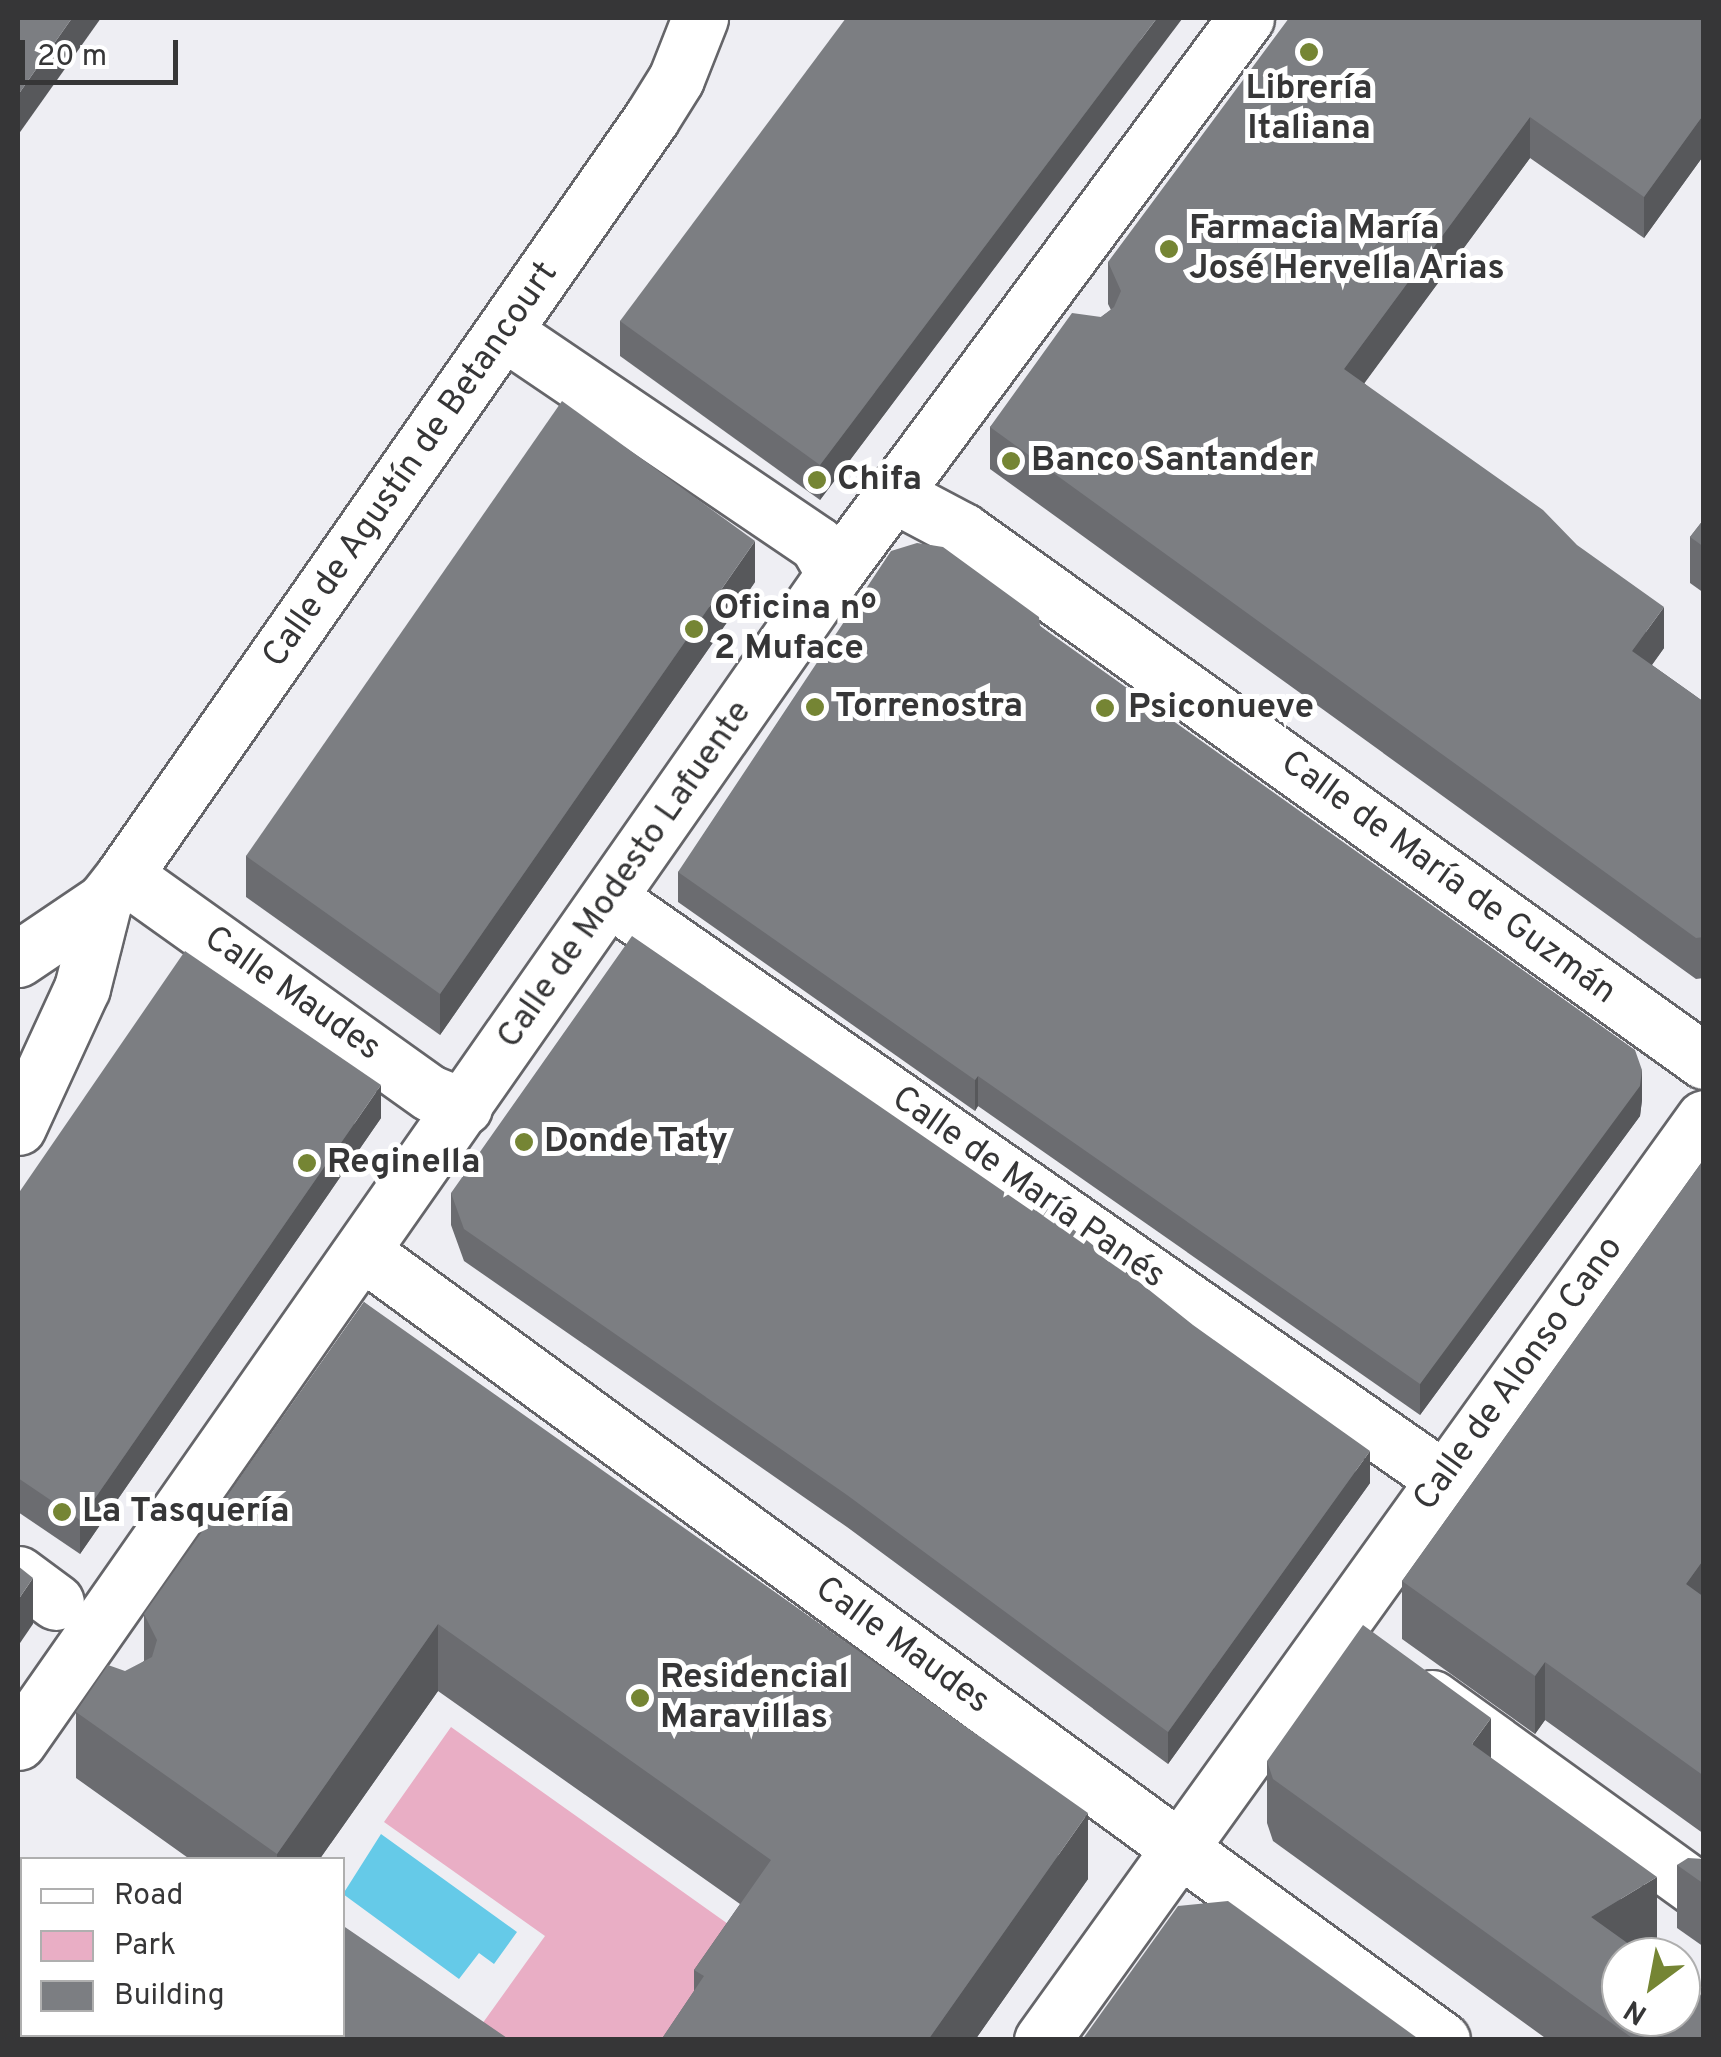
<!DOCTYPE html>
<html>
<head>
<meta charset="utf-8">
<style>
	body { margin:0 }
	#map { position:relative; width:1721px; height:2057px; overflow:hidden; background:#eeeef3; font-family:Overpass,sans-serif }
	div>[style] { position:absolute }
	.green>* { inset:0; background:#e9aec5 }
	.water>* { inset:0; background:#65cae8 }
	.roads { filter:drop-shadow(2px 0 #656569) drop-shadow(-2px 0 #656569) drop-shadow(0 2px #656569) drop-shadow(0 -2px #656569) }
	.minor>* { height:55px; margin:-27.5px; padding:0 27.5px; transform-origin:27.5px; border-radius:27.5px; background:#fff }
	.wall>* { inset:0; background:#6b6c70 }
	.shaded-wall>* { inset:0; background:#57585b }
	.building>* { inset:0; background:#7c7e82 }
	.dots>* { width:28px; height:28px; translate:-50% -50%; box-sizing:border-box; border:5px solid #fff; border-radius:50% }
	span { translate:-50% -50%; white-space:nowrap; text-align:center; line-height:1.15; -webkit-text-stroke:10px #fff; paint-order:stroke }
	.poi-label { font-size:35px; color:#363637; font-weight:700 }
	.left { translate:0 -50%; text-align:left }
	.street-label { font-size:35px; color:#363637 }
	.frame { position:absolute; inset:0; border:20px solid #363637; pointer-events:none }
	.legend { position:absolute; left:20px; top:1857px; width:325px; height:180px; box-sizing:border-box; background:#fff; border:2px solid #afafaf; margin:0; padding:12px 18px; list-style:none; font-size:30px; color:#363637 }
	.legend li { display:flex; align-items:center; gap:20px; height:50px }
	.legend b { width:50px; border:2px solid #afafaf }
	.north { position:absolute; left:1601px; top:1937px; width:100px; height:100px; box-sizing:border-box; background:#fff; border:2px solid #afafaf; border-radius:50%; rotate:212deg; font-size:28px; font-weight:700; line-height:40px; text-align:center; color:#363637 }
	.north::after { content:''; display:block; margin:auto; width:35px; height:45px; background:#758534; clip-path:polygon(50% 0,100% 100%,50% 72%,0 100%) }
	.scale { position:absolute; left:20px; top:40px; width:158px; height:45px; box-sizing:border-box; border:5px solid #363637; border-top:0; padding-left:12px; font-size:30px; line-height:35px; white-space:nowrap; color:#363637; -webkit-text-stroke:8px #fff; paint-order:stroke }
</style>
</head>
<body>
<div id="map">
	<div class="green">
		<i style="clip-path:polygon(451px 1727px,752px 1941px,682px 2039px,472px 2038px,545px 1936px,384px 1822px)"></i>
	</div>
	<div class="water">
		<i style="clip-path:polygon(381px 1834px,517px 1932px,494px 1964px,479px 1953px,459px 1979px,343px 1894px)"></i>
	</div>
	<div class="roads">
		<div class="minor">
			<i style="left:504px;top:332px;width:378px;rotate:34.1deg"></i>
			<i style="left:817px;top:544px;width:34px;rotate:60deg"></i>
			<i style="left:895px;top:495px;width:77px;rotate:27.9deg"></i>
			<i style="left:963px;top:531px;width:911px;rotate:35.57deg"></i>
			<i style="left:124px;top:875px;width:376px;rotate:35.5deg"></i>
			<i style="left:430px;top:1093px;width:37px;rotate:22deg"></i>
			<i style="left:610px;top:899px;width:1016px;rotate:34.82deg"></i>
			<i style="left:18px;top:959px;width:104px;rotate:-34deg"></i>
			<i style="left:104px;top:901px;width:33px;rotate:-52deg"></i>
			<i style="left:124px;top:875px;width:922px;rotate:-55.12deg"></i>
			<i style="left:651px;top:119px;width:47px;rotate:-58deg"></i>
			<i style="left:676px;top:79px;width:66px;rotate:-68.5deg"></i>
			<i style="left:18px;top:1127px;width:153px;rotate:-65.3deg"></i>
			<i style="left:82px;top:988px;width:90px;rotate:-75.8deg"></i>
			<i style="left:367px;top:1248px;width:20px;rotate:53deg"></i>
			<i style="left:379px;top:1264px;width:1316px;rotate:36.13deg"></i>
			<i style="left:18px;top:1574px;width:47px;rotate:36.4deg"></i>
			<i style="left:1432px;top:1698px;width:335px;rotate:35.8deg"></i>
			<i style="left:18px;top:1742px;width:1425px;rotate:-55.06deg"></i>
			<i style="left:834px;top:574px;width:692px;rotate:-53.46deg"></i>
			<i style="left:1042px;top:2040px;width:1135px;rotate:-54.32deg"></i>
		</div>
	</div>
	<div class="wall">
		<i style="clip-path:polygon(1182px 18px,820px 500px,620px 356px,620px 321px)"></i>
		<i style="clip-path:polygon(1704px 18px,1704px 155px,1644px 238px,1530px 158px,1364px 383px,1664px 648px,1652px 665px,1704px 702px,1704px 978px,1696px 979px,990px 469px,990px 427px,1101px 317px,1111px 310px,1108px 304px,1108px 262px)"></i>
		<i style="clip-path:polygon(1704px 519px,1704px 593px,1690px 583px,1690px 537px)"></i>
		<i style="clip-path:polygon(755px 582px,440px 1035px,246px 897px,246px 856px)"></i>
		<i style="clip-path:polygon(1040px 626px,1642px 1100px,1640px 1116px,1420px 1415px,978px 1106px,975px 1111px,678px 902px,678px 872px)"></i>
		<i style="clip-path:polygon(381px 1118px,80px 1554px,18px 1512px,18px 1194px)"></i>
		<i style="clip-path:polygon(1704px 1159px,1704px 1834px,1545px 1720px,1535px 1734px,1402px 1639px,1402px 1581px)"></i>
		<i style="clip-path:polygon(451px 1193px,1032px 1211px,1370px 1483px,1168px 1764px,847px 1527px,464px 1261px,451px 1225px)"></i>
		<i style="clip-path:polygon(364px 1302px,1088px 1879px,975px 2040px,661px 2040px,694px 1991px,694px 1970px,740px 1904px,438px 1691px,319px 1860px,191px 1860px,76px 1778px,76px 1712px,144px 1661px,144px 1614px)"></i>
		<i style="clip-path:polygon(1491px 1759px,1657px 1939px,1638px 1951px,1704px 2040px,1548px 2040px,1273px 1841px,1267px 1823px,1267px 1761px)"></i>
		<i style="clip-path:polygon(1704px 1859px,1704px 1947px,1677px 1928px,1677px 1865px)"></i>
	</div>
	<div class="shaded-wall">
		<i style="clip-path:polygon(72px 18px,101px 18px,18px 135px,18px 95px)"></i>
		<i style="clip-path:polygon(1157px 18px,1182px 18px,1182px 19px,820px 500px,820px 465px)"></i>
		<i style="clip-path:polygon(1704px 114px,1704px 155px,1644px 238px,1644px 197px)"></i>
		<i style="clip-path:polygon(1530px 117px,1530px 158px,1344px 411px,1344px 369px)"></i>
		<i style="clip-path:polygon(755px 541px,755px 582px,440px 1035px,440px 994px)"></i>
		<i style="clip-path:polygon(1664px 607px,1664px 648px,1632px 692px,1632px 651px)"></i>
		<i style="clip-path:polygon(1642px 1070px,1642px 1100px,1640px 1116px,1420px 1415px,1420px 1384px)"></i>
		<i style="clip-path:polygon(978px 1076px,978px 1106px,975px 1111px,975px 1080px)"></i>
		<i style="clip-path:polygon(381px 1085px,381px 1118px,80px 1554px,80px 1520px)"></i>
		<i style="clip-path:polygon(1370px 1451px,1370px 1483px,1168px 1764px,1168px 1732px)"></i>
		<i style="clip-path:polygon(1704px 1559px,1704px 1617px,1686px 1584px)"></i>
		<i style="clip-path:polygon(33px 1578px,33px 1624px,18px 1646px,18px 1600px)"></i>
		<i style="clip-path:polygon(438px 1624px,438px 1691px,319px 1860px,277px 1860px,277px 1854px)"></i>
		<i style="clip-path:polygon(1545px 1662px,1545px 1720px,1535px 1734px,1535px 1676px)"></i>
		<i style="clip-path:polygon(1491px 1718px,1491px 1780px,1472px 1744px)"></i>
		<i style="clip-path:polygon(1088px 1813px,1088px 1879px,975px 2040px,928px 2040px)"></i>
		<i style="clip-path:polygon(1657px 1877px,1657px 1939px,1628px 1957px,1591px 1917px)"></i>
	</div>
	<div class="building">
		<i style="clip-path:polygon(18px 18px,72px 18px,18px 95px)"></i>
		<i style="clip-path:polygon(846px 18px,1157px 18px,820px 465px,620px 321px)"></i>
		<i style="clip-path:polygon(1289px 18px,1704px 18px,1704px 114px,1644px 197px,1530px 117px,1344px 369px,1543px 510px,1577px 545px,1664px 607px,1632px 651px,1704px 702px,1704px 937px,1696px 938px,990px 427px,1072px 313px,1101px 317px,1114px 307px,1121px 291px,1108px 262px)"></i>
		<i style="clip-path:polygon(562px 401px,755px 541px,440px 994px,246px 856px)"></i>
		<i style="clip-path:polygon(1704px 519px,1704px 547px,1690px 537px)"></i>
		<i style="clip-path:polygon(917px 543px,943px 547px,1039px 617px,1040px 626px,1635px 1050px,1642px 1070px,1640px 1086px,1420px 1384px,978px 1076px,975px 1080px,678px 872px,891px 551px)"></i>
		<i style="clip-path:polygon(632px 936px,1032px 1211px,1038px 1203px,1049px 1210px,1193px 1325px,1370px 1451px,1168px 1732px,847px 1495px,464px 1229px,451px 1193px)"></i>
		<i style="clip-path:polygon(185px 951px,381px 1085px,80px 1520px,18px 1478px,18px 1194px)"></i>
		<i style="clip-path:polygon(1704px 1159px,1704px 1559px,1686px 1584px,1704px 1597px,1704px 1776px,1545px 1662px,1535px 1676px,1402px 1581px)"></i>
		<i style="clip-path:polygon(364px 1302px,1088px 1813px,928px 2040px,661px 2040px,704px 1976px,694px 1970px,771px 1860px,438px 1624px,277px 1854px,76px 1712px,108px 1665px,125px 1671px,152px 1657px,157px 1640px,144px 1614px)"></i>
		<i style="clip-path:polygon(18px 1566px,33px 1578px,18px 1600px)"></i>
		<i style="clip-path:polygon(1363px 1625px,1491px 1718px,1472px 1744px,1657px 1877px,1591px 1917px,1647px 1957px,1621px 1957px,1621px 2017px,1681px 2017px,1681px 1981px,1704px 1997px,1704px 2040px,1635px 2040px,1273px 1779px,1267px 1761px)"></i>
		<i style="clip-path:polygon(1688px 1858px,1704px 1859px,1704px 1884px,1677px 1865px)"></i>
		<i style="clip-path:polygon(1228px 1901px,1420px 2040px,1082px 2040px,1178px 1906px)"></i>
		<i style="clip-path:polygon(342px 1925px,510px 2040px,127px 2040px,130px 2034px,342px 2034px)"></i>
	</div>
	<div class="dots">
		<i style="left:1309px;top:52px;background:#758534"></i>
		<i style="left:1169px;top:249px;background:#758534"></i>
		<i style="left:1011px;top:461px;background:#758534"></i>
		<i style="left:817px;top:480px;background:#758534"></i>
		<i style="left:694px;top:629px;background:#758534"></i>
		<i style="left:815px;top:707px;background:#758534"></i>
		<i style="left:1105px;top:708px;background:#758534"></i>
		<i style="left:524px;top:1142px;background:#758534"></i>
		<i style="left:307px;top:1163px;background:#758534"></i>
		<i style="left:62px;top:1512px;background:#758534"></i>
		<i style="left:640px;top:1698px;background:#758534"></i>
	</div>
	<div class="poi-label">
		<span style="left:1309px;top:109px">Librería<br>Italiana</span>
		<span class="left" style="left:1189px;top:249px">Farmacia María<br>José Hervella Arias</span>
		<span class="left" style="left:1031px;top:461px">Banco Santander</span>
		<span class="left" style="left:837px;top:480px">Chifa</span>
		<span class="left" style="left:714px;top:629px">Oficina nº<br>2 Muface</span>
		<span class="left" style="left:835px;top:707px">Torrenostra</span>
		<span class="left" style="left:1128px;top:708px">Psiconueve</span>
		<span class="left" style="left:544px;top:1142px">Donde Taty</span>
		<span class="left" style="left:327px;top:1163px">Reginella</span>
		<span class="left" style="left:82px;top:1512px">La Tasquería</span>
		<span class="left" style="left:660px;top:1698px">Residencial<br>Maravillas</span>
	</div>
	<div class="street-label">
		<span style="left:411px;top:465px;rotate:-55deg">Calle de Agustín de Betancourt</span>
		<span style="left:625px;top:875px;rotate:-55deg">Calle de Modesto Lafuente</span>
		<span style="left:1448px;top:878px;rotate:36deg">Calle de María de Guzmán</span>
		<span style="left:292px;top:994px;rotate:35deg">Calle Maudes</span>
		<span style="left:1028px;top:1188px;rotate:35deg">Calle de María Panés</span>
		<span style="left:1519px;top:1374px;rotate:-54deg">Calle de Alonso Cano</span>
		<span style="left:902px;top:1646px;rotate:36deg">Calle Maudes</span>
	</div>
	<div class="frame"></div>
	<ul class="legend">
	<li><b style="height:12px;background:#fff"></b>Road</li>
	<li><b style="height:28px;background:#e9aec5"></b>Park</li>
	<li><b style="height:28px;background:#7c7e82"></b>Building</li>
	</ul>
	<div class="north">N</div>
	<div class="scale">20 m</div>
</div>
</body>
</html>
